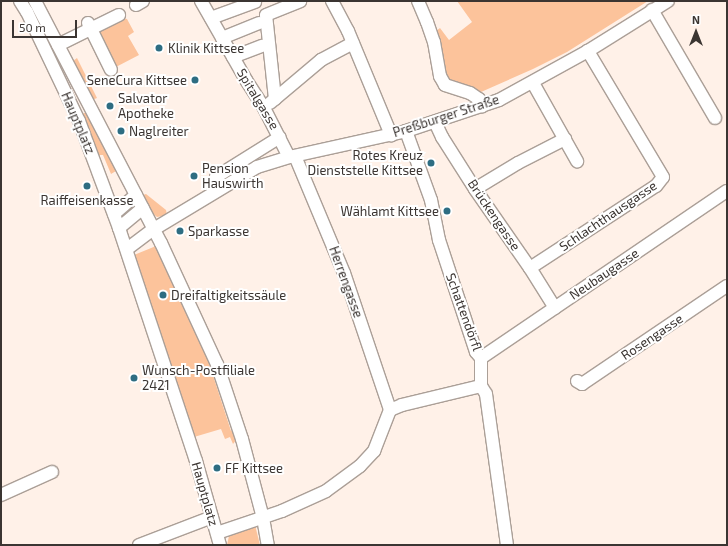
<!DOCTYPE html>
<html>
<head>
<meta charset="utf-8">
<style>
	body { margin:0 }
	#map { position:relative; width:728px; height:546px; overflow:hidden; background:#fff1e8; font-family:"Exo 2",sans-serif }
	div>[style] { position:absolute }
	.green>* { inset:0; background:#fcc39b }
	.roads { filter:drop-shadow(1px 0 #ab9f97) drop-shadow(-1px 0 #ab9f97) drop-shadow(0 1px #ab9f97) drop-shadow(0 -1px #ab9f97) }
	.minor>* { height:12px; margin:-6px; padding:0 6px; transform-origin:6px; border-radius:6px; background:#fff }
	.dots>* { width:11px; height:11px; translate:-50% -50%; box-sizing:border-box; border:2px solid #fff; border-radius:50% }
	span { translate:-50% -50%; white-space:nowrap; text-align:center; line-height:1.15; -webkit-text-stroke:4px #fff; paint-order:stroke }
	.poi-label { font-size:13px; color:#3b3532 }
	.left { translate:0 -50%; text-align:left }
	.right { translate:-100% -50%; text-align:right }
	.street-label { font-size:13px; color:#3b3532 }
	.frame { position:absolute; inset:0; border:2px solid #3b3532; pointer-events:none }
	.north { position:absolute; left:676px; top:12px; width:40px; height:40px; -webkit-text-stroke:3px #fff; paint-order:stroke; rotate:0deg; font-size:11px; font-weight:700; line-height:16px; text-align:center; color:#3b3532 }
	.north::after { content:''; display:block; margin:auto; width:14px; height:18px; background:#3b3532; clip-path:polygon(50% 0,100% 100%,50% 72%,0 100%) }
	.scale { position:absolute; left:12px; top:20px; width:65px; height:18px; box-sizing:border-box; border:2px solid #3b3532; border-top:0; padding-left:5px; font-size:12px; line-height:14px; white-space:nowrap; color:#3b3532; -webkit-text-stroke:3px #fff; paint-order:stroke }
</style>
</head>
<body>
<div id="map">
	<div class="green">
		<i style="clip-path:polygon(457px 1px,648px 1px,567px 52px,533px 69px,481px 92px,446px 79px,436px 31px,440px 28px,449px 40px,472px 22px)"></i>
		<i style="clip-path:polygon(123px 18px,127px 19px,134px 32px,128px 36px,139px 55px,114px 68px,96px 30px)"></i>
		<i style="clip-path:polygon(77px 58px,97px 98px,92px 100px,88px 94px,89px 91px,73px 61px)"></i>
		<i style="clip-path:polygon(84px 113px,87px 113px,116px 171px,111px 174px,103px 155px,98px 155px,82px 115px)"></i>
		<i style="clip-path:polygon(146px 194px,166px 210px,167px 215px,157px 217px,151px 212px,143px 195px)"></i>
		<i style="clip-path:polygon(156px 246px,208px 360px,231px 431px,235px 430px,237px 439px,233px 444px,230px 437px,225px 439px,221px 429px,194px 437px,134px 255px)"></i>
		<i style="clip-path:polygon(255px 525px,260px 545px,227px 545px,229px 536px,234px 531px)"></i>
	</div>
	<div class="roads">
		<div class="minor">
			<i style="left:20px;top:1px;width:13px;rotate:58deg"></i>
			<i style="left:27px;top:12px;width:121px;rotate:64.5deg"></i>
			<i style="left:79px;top:121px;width:114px;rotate:69.5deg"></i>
			<i style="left:119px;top:228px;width:245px;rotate:71.7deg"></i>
			<i style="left:196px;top:461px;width:87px;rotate:74.1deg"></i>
			<i style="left:35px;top:1px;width:273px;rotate:62.5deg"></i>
			<i style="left:161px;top:243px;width:133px;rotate:65.2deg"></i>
			<i style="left:217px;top:364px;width:79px;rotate:71.6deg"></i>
			<i style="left:242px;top:439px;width:82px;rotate:75.1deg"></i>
			<i style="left:263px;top:518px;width:27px;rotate:80deg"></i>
			<i style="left:201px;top:1px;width:91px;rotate:60.3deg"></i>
			<i style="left:246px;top:80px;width:33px;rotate:57deg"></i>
			<i style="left:264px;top:108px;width:55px;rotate:63deg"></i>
			<i style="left:332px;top:1px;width:34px;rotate:62deg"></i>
			<i style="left:348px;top:31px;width:113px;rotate:67.5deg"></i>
			<i style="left:418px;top:1px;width:23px;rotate:67deg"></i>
			<i style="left:427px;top:22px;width:21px;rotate:71deg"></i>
			<i style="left:434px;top:42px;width:35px;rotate:80deg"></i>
			<i style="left:440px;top:76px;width:10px;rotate:61deg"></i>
			<i style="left:445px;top:85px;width:26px;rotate:18deg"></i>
			<i style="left:470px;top:93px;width:11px;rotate:34deg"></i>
			<i style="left:479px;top:99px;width:8px;rotate:67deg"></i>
			<i style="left:136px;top:5px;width:8px;rotate:-30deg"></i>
			<i style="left:652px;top:10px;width:125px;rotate:59.7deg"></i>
			<i style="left:211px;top:18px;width:47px;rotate:-20deg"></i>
			<i style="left:88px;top:23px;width:52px;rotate:63.9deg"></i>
			<i style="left:222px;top:38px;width:40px;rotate:-22deg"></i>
			<i style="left:58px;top:45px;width:68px;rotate:-26.2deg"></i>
			<i style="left:233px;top:57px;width:31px;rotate:-21deg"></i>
			<i style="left:533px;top:83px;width:90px;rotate:60.6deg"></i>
			<i style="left:275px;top:99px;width:84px;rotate:-96.1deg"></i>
			<i style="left:266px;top:15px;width:37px;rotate:-22deg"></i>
			<i style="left:270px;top:103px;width:67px;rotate:-40.1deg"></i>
			<i style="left:321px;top:60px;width:36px;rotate:-28deg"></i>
			<i style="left:435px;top:122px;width:17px;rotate:65deg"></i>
			<i style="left:442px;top:137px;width:62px;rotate:57.6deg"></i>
			<i style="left:475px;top:189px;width:96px;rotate:55.2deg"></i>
			<i style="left:530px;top:268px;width:47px;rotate:58deg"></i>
			<i style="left:406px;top:131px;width:73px;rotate:70.1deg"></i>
			<i style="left:431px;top:200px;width:41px;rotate:78.7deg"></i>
			<i style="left:439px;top:240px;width:118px;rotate:71.7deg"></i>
			<i style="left:476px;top:352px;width:8px;rotate:50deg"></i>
			<i style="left:481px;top:358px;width:28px;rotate:90deg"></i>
			<i style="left:481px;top:386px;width:9px;rotate:58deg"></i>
			<i style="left:486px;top:394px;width:152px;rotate:82.1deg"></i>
			<i style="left:295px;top:156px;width:127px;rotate:67.3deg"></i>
			<i style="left:344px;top:273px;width:145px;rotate:71.4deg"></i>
			<i style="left:475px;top:189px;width:50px;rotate:-31.2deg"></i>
			<i style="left:518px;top:163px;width:53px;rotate:-27.1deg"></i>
			<i style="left:218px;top:190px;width:13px;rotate:-99deg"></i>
			<i style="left:216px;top:177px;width:75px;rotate:-32deg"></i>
			<i style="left:114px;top:214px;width:29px;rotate:-41deg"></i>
			<i style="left:119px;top:228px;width:31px;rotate:-40deg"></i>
			<i style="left:127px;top:249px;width:34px;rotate:-37deg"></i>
			<i style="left:154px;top:229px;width:120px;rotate:-31deg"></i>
			<i style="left:257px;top:167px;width:34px;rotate:-17deg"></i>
			<i style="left:289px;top:157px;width:120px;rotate:-12.5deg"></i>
			<i style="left:406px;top:131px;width:98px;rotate:-18.4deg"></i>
			<i style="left:499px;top:100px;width:102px;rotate:-28.8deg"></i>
			<i style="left:588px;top:51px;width:94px;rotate:-32deg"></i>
			<i style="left:530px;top:268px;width:150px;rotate:-33.1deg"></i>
			<i style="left:656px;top:186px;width:11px;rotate:-52deg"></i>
			<i style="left:663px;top:177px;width:147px;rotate:-120.8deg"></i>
			<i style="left:481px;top:358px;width:297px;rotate:-34.2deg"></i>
			<i style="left:577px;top:381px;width:6px;rotate:31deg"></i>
			<i style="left:582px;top:384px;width:175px;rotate:-34.1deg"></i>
			<i style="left:1px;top:495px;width:56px;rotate:-24.3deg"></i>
			<i style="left:217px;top:533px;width:69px;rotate:-18.7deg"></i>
			<i style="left:282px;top:511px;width:48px;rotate:-24.4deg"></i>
			<i style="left:326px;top:491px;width:42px;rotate:-36.3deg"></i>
			<i style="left:360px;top:466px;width:21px;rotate:-47deg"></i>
			<i style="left:374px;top:451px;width:44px;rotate:-68.7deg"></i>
			<i style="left:390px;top:410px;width:13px;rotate:-23deg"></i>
			<i style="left:402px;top:405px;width:81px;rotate:-13.5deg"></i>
			<i style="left:139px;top:545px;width:78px;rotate:-21deg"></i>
		</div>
	</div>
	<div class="dots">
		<i style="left:159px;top:48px;background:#2e6d82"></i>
		<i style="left:195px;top:80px;background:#2e6d82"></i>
		<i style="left:110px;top:106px;background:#2e6d82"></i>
		<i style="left:121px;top:131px;background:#2e6d82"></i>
		<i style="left:431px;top:163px;background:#2e6d82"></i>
		<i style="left:194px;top:176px;background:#2e6d82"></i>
		<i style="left:87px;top:186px;background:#2e6d82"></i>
		<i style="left:447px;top:211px;background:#2e6d82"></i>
		<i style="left:180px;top:231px;background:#2e6d82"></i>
		<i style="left:163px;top:295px;background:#2e6d82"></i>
		<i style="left:134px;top:378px;background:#2e6d82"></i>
		<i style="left:217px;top:468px;background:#2e6d82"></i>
	</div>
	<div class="poi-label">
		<span class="left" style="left:168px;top:48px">Klinik Kittsee</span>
		<span class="right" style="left:187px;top:80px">SeneCura Kittsee</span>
		<span class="left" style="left:118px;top:106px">Salvator<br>Apotheke</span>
		<span class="left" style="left:129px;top:131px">Naglreiter</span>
		<span class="right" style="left:423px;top:163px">Rotes Kreuz<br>Dienststelle Kittsee</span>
		<span class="left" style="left:202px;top:176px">Pension<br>Hauswirth</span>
		<span style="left:87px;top:200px">Raiffeisenkasse</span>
		<span class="right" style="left:439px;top:211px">Wählamt Kittsee</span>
		<span class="left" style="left:188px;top:231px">Sparkasse</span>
		<span class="left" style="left:171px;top:295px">Dreifaltigkeitssäule</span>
		<span class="left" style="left:142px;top:378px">Wunsch-Postfiliale<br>2421</span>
		<span class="left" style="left:225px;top:468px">FF Kittsee</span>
	</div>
	<div class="street-label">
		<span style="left:258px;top:99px;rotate:59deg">Spitalgasse</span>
		<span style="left:446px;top:116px;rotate:-18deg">Preßburger Straße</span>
		<span style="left:78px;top:123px;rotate:67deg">Hauptplatz</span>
		<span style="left:494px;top:215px;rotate:56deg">Brückengasse</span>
		<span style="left:608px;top:216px;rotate:-34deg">Schlachthausgasse</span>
		<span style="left:604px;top:274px;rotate:-34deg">Neubaugasse</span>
		<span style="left:346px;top:282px;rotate:70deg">Herrengasse</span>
		<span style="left:464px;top:312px;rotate:70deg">Schattendörfl</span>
		<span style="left:652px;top:337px;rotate:-34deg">Rosengasse</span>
		<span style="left:205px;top:494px;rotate:74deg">Hauptplatz</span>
	</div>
	<div class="frame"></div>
	<div class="north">N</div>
	<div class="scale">50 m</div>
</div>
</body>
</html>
